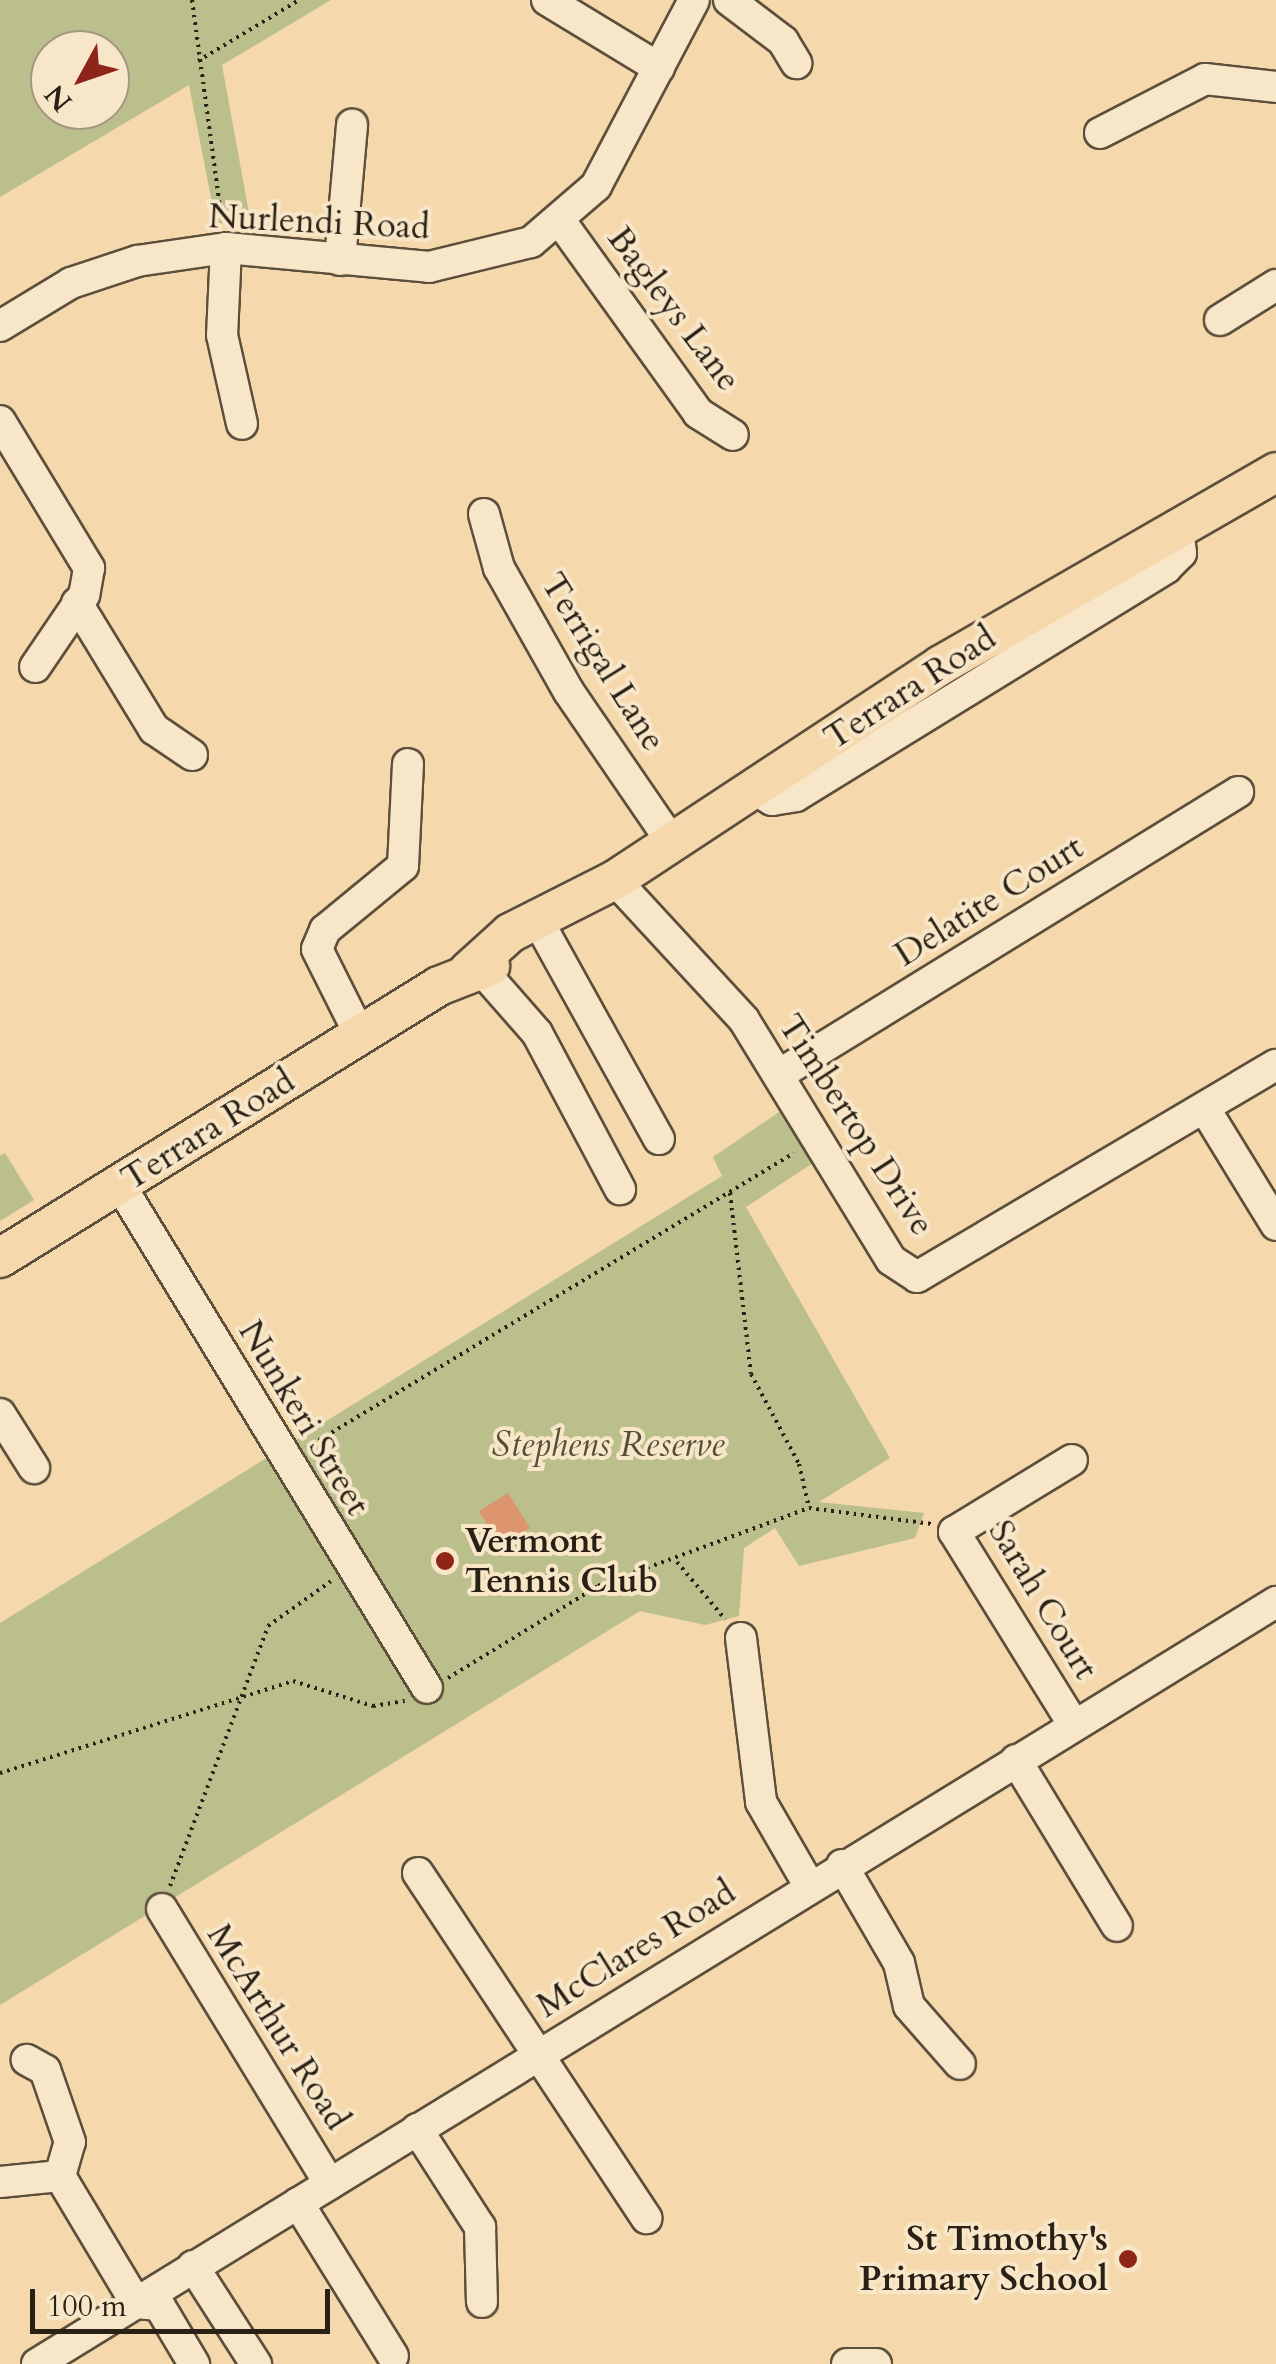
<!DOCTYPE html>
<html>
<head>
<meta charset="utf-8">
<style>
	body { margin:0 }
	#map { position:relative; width:1276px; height:2364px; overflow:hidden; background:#f5d8ac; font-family:Cardo,serif }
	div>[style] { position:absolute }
	.green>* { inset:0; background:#babf8b }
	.building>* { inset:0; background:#dd956e }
	.path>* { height:4px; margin-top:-2px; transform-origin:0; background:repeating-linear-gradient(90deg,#292115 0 2.5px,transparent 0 7.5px) }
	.roads { filter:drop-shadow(2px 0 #5c4f3b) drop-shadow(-2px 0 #5c4f3b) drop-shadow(0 2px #5c4f3b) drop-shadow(0 -2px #5c4f3b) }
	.minor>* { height:30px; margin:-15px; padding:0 15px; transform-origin:15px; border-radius:15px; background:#f8e6c9 }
	.major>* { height:38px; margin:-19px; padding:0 19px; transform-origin:19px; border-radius:19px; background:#f5d8ac }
	.dots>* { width:28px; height:28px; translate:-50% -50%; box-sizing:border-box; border:5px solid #f8e6c9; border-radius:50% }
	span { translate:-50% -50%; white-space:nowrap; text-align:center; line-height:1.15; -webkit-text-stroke:8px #f8e6c9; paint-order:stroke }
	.street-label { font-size:35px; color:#292115 }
	.park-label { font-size:35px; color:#545038; font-style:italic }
	.poi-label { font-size:35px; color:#292115; font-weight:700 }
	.left { translate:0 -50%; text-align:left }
	.right { translate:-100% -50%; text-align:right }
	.north { position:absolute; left:30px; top:30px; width:100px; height:100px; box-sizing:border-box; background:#f8e6c9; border:2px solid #a59781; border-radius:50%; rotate:230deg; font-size:28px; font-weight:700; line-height:40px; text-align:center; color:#292115 }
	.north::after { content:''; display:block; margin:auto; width:35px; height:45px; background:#8f2418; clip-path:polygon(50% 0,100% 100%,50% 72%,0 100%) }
	.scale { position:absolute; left:30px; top:2289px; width:300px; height:45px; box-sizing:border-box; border:5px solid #292115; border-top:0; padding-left:12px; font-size:30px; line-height:35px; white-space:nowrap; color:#292115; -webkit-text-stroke:8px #f8e6c9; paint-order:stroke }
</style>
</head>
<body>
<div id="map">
	<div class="green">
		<i style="clip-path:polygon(evenodd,0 0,331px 0,222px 65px,251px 224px,216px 223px,189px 85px,0 197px,0 0,50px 50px,110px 50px,110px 110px,50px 110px,50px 50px)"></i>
		<i style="clip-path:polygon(788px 1106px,816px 1161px,746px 1207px,890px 1458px,819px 1502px,924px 1513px,915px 1538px,799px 1566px,775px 1528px,744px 1548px,739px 1616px,705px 1625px,640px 1611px,0 2005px,0 1623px,722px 1176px,713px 1157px)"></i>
		<i style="clip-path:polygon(5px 1153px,34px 1200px,0 1221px,0 1156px)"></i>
	</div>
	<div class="building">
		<i style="clip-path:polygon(508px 1493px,530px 1528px,501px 1546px,479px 1511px)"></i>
	</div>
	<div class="path">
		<i style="left:192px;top:0;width:225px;rotate:82.3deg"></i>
		<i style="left:198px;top:61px;width:118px;rotate:-31.1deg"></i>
		<i style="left:730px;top:1193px;width:182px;rotate:83.4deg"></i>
		<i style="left:751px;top:1374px;width:102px;rotate:61.9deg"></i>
		<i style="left:799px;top:1464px;width:45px;rotate:77.2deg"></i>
		<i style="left:306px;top:1448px;width:570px;rotate:-31.15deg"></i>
		<i style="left:677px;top:1562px;width:75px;rotate:49.9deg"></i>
		<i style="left:448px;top:1678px;width:176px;rotate:-31.5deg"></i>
		<i style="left:598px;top:1586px;width:225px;rotate:-20.3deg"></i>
		<i style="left:809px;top:1508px;width:124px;rotate:7.4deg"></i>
		<i style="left:0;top:1773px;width:307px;rotate:-17.4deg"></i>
		<i style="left:293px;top:1681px;width:84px;rotate:17.4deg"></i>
		<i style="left:373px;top:1706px;width:32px;rotate:-9deg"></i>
		<i style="left:170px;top:1886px;width:278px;rotate:-69.3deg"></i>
		<i style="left:268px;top:1626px;width:77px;rotate:-35.5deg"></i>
	</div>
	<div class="roads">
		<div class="minor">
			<i style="left:547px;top:0;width:131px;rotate:31.3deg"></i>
			<i style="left:729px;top:0;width:68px;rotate:37.2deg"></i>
			<i style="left:783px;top:41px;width:26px;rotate:59deg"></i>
			<i style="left:1100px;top:133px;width:118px;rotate:-27.2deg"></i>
			<i style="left:1205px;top:79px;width:71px;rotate:6.4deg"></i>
			<i style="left:561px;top:222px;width:235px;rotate:54.3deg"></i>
			<i style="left:698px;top:413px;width:41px;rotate:32.2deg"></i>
			<i style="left:226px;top:248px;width:87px;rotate:92.6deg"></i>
			<i style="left:222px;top:335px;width:91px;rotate:77.3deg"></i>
			<i style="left:340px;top:260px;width:136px;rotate:-84.9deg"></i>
			<i style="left:1220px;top:320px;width:66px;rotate:-32deg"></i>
			<i style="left:0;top:326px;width:83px;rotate:-31.2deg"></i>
			<i style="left:71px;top:283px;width:70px;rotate:-18.4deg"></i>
			<i style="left:137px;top:261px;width:90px;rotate:-8.3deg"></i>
			<i style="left:226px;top:248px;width:204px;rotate:5.3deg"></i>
			<i style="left:429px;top:267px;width:105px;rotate:-13.8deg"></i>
			<i style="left:531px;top:242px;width:86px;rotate:-40.7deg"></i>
			<i style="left:596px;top:186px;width:210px;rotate:-62.2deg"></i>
			<i style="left:0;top:421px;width:172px;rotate:58.8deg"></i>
			<i style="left:89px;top:568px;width:27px;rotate:100deg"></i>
			<i style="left:84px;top:595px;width:87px;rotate:124.2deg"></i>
			<i style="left:484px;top:514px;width:56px;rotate:74.5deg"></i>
			<i style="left:499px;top:568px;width:142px;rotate:60.6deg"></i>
			<i style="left:569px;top:692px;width:184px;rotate:55.6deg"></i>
			<i style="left:77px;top:603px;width:148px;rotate:58.6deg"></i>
			<i style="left:154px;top:729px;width:46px;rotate:34.4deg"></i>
			<i style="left:755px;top:790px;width:20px;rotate:30deg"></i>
			<i style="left:772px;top:800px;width:24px;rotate:-9deg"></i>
			<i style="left:796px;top:796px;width:435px;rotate:-31.6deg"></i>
			<i style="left:1166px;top:568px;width:21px;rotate:-45deg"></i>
			<i style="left:1181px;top:553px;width:25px;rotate:-97deg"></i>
			<i style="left:615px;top:880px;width:190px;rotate:47.3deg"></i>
			<i style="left:744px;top:1020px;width:281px;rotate:58.5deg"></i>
			<i style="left:891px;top:1260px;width:31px;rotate:33deg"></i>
			<i style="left:917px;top:1277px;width:417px;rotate:-30.6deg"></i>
			<i style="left:543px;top:930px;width:239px;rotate:61deg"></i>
			<i style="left:480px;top:968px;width:86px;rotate:48.8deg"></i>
			<i style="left:537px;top:1033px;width:177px;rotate:62deg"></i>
			<i style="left:360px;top:1035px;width:96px;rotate:-116.6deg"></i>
			<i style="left:317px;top:949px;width:21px;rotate:-67deg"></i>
			<i style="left:325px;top:930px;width:101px;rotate:-39.4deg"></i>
			<i style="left:403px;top:866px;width:102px;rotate:-87.2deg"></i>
			<i style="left:780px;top:1074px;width:538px;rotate:-31.62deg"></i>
			<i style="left:1205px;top:1109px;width:136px;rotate:58.5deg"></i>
			<i style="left:120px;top:1185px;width:589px;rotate:58.6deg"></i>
			<i style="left:0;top:1414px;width:64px;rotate:57.8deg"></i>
			<i style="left:741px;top:1638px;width:165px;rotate:83deg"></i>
			<i style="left:761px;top:1802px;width:96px;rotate:60deg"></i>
			<i style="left:1072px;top:1722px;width:224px;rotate:-121.8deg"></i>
			<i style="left:954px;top:1532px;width:138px;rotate:-31.4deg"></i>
			<i style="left:1016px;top:1760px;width:194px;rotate:58.7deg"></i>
			<i style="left:842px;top:1865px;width:113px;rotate:59.8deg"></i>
			<i style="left:899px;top:1963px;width:44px;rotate:76.9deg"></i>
			<i style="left:909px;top:2006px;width:77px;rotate:48.7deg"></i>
			<i style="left:418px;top:1873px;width:414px;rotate:56.5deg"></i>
			<i style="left:162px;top:1909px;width:322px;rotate:58.6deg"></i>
			<i style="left:417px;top:2129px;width:117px;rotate:57.3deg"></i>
			<i style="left:480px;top:2227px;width:75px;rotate:88.5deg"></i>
			<i style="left:60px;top:2176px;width:148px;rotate:59.1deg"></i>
			<i style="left:136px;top:2303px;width:23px;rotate:5deg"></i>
			<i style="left:159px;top:2305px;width:69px;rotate:59.3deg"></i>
			<i style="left:0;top:2182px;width:60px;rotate:-5.7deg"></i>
			<i style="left:60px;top:2176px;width:35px;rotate:-74deg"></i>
			<i style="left:70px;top:2142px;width:76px;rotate:-109.1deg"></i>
			<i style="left:45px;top:2070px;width:21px;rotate:-151deg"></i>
			<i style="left:298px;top:2203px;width:180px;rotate:58.2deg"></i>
			<i style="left:193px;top:2266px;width:117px;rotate:57.3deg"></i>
			<i style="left:37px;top:2364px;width:1455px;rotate:-31.59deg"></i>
			<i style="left:847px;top:2364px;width:29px"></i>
		</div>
		<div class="major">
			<i style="left:468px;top:971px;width:57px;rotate:-42.1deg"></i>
			<i style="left:510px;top:933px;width:118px;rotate:-26.8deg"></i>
			<i style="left:615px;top:880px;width:391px;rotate:-33.4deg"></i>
			<i style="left:941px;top:665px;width:387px;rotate:-29.9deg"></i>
			<i style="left:0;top:1258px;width:516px;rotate:-31.78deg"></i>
			<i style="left:439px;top:986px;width:55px;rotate:-21.4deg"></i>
		</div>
	</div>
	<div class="dots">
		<i style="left:445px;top:1561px;background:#8f2418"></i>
		<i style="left:1128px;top:2259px;background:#8f2418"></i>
	</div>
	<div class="street-label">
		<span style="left:319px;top:222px;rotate:3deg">Nurlendi Road</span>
		<span style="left:674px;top:309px;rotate:53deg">Bagleys Lane</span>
		<span style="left:603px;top:662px;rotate:58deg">Terrigal Lane</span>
		<span style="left:910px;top:688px;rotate:-33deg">Terrara Road</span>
		<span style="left:989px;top:901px;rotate:-32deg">Delatite Court</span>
		<span style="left:856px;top:1125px;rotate:57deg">Timbertop Drive</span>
		<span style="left:208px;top:1130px;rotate:-32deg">Terrara Road</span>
		<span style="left:304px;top:1418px;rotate:59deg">Nunkeri Street</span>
		<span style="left:1043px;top:1600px;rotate:59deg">Sarah Court</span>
		<span style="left:636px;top:1949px;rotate:-32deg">McClares Road</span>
		<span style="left:278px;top:2027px;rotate:58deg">McArthur Road</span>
	</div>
	<div class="park-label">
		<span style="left:608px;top:1445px">Stephens Reserve</span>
	</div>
	<div class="poi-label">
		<span class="left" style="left:465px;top:1561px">Vermont<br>Tennis Club</span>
		<span class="right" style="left:1108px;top:2259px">St Timothy's<br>Primary School</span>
	</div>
	<div class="north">N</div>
	<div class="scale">100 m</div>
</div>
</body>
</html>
